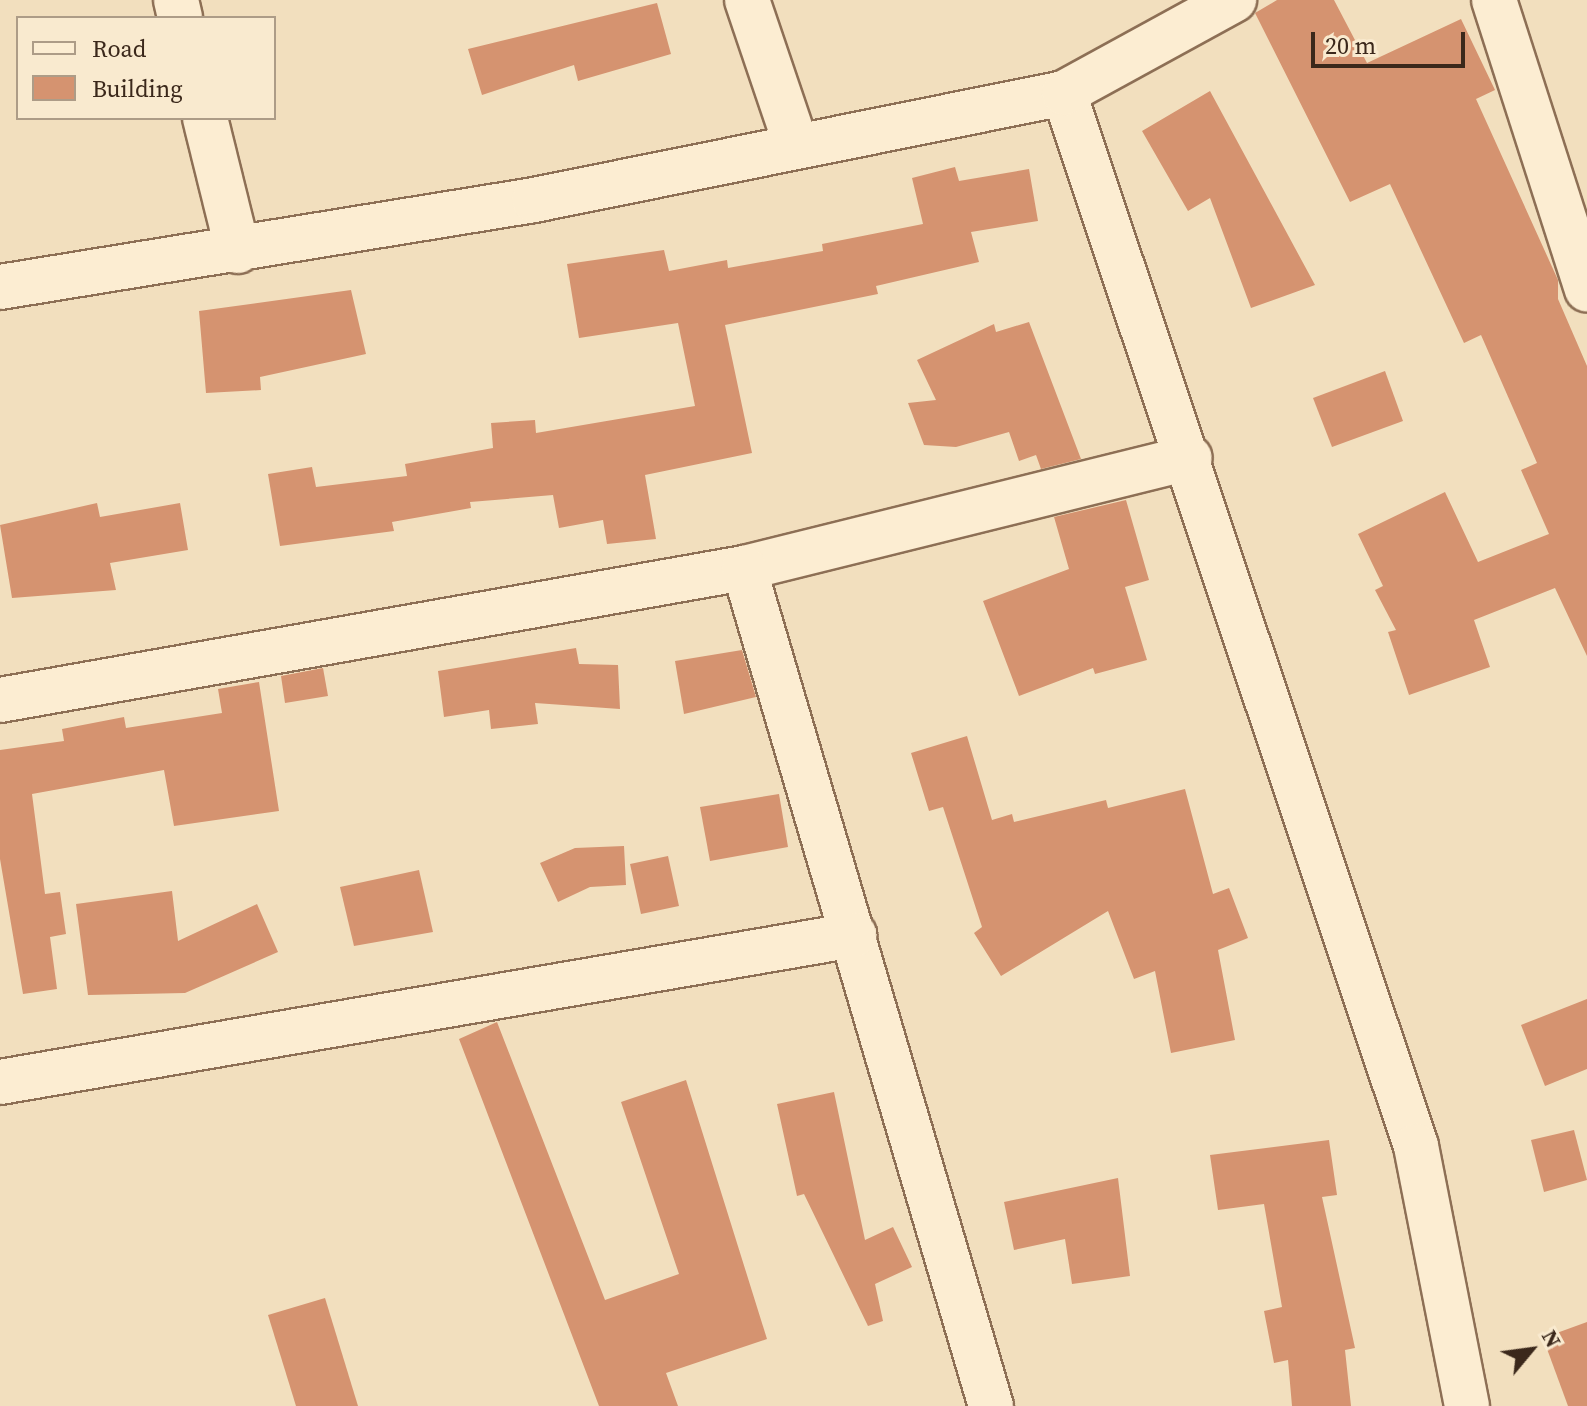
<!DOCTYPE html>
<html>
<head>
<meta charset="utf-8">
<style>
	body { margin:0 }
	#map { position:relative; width:1587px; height:1406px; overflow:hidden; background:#f2dfbe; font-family:"Source Serif 4",serif }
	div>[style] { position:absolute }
	.building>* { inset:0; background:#d59370 }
	.roads { filter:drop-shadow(2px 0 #8d6f55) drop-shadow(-2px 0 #8d6f55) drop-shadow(0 2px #8d6f55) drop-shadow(0 -2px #8d6f55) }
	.street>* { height:44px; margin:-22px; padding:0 22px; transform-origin:22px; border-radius:22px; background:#fcedd2 }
	.secondary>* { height:44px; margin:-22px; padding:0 22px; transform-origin:22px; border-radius:22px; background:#fcedd2 }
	span { translate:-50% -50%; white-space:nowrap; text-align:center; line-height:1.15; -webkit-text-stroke:8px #f9eacf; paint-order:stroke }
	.legend { position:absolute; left:16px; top:16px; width:260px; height:104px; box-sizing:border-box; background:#f9eacf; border:2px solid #ad9c87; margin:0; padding:10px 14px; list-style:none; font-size:24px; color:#3b281b }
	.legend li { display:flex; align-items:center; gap:16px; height:40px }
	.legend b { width:40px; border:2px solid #ad9c87 }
	.north { position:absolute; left:1491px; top:1310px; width:80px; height:80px; -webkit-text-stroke:6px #f9eacf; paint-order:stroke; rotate:61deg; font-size:22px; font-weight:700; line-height:32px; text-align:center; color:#3b281b }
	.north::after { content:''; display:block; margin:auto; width:28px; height:36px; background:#3b281b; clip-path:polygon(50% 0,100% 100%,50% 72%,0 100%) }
	.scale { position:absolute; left:1311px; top:32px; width:154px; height:36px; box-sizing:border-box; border:4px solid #3b281b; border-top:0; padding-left:10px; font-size:24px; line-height:28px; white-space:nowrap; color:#3b281b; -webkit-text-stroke:6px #f9eacf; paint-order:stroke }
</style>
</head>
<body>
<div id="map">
	<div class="building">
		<i style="clip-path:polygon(1277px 0,1334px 0,1367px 63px,1461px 19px,1495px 90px,1476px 99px,1558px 280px,1558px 299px,1587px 366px,1587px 656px,1555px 588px,1474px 620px,1490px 667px,1409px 695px,1388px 632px,1396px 630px,1375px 590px,1383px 586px,1358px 534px,1445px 492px,1478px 562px,1549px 534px,1521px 470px,1537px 463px,1481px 335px,1464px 343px,1390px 184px,1350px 202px,1255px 13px)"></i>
		<i style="clip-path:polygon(657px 3px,671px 54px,578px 81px,574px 65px,482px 95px,468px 49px)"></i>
		<i style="clip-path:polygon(1210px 91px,1315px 285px,1251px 308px,1210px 198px,1188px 211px,1142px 131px)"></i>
		<i style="clip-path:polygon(955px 167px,959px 181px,1029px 169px,1038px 221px,971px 232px,979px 262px,876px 286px,878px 294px,725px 325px,752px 453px,645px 475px,656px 539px,607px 544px,603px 520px,559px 528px,553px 495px,470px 502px,471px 508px,392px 522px,394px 531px,280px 546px,268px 474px,312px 467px,316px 487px,407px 476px,405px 464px,493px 448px,491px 423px,535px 420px,536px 433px,695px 406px,678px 323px,579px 338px,567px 264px,664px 250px,669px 271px,727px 260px,728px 268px,823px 251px,822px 244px,923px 224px,912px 178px)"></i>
		<i style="clip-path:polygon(351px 290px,366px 354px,260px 377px,261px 390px,206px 393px,199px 311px)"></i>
		<i style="clip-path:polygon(1029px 322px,1081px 459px,1041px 469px,1036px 455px,1019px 461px,1009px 432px,956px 447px,924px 445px,908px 403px,936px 400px,917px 360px,994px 324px,996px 332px)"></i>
		<i style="clip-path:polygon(1385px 371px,1403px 421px,1332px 447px,1313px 398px)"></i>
		<i style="clip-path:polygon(1126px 500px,1149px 580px,1125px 587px,1147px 660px,1095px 674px,1093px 668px,1019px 696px,983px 601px,1069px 569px,1054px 517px)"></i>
		<i style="clip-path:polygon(97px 503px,100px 517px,180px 503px,188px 550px,110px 563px,116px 590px,12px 598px,0 525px)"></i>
		<i style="clip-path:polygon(576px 648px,579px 664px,618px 665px,620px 709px,535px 703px,538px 724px,491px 729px,489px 710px,444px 717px,438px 671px)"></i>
		<i style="clip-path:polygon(742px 650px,756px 697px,684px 714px,675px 661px)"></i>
		<i style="clip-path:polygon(323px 668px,328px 696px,285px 703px,281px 676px)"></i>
		<i style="clip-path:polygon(259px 682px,279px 811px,174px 826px,164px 770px,32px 794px,45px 894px,60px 892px,66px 934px,50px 937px,57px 989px,23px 994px,0 859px,0 750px,64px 741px,62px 729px,124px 717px,126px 728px,222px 713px,218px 689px)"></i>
		<i style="clip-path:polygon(967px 736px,992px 820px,1012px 814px,1014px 822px,1106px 800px,1108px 808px,1185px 789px,1213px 894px,1229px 888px,1248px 938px,1218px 950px,1235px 1040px,1171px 1053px,1155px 971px,1134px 979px,1108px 911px,1001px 976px,974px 933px,982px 927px,943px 807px,929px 811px,911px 753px)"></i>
		<i style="clip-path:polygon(779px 794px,788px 847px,710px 861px,700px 807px)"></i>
		<i style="clip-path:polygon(624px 846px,626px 885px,590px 887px,558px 902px,540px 863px,575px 848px)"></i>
		<i style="clip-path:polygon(668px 856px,679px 906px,641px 914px,630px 864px)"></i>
		<i style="clip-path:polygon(419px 870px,433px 932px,354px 946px,340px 887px)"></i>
		<i style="clip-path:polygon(172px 891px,178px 941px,257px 904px,278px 952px,185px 993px,88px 995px,76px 904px)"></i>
		<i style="clip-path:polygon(1587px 999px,1587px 1069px,1545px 1086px,1521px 1025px)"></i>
		<i style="clip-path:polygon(497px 1022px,605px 1300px,679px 1274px,621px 1102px,686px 1080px,767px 1339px,666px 1373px,678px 1406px,599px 1406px,459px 1039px)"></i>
		<i style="clip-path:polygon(834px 1092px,865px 1240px,893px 1227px,912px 1267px,875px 1284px,883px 1321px,868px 1326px,804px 1194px,797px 1196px,777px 1104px)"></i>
		<i style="clip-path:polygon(1574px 1130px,1587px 1180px,1544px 1192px,1531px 1140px)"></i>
		<i style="clip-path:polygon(1329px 1140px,1337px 1195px,1322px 1197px,1355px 1348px,1345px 1350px,1351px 1406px,1292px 1406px,1288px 1360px,1274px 1363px,1264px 1311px,1282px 1307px,1264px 1204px,1218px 1210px,1210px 1155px)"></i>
		<i style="clip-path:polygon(1118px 1178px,1130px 1276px,1072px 1284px,1065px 1239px,1014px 1250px,1004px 1202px)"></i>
		<i style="clip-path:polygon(325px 1298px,358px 1406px,296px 1406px,268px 1315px)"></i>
		<i style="clip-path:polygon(1587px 1322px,1587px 1406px,1568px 1406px,1543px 1338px)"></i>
	</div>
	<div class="roads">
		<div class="street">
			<i style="left:176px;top:0;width:18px;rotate:77deg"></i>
			<i style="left:747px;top:0;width:153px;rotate:71.3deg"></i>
			<i style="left:1494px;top:0;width:304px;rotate:72.2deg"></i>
			<i style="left:205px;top:118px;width:137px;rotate:76.1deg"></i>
			<i style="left:744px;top:568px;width:459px;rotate:-13.9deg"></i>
			<i style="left:0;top:700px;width:756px;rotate:-10.06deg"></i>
			<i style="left:744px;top:568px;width:874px;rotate:73.58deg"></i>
			<i style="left:0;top:1082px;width:867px;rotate:-9.77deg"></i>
		</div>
		<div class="secondary">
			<i style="left:1064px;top:93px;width:1110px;rotate:71.52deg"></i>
			<i style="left:1416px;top:1146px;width:265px;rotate:78.9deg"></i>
			<i style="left:0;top:287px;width:541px;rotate:-9.25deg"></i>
			<i style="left:534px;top:200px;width:541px;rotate:-11.41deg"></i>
			<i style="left:1064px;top:93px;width:194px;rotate:-28.7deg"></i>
		</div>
	</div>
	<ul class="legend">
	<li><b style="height:10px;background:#fcedd2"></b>Road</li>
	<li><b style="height:22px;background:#d59370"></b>Building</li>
	</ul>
	<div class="north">N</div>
	<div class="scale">20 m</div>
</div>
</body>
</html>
